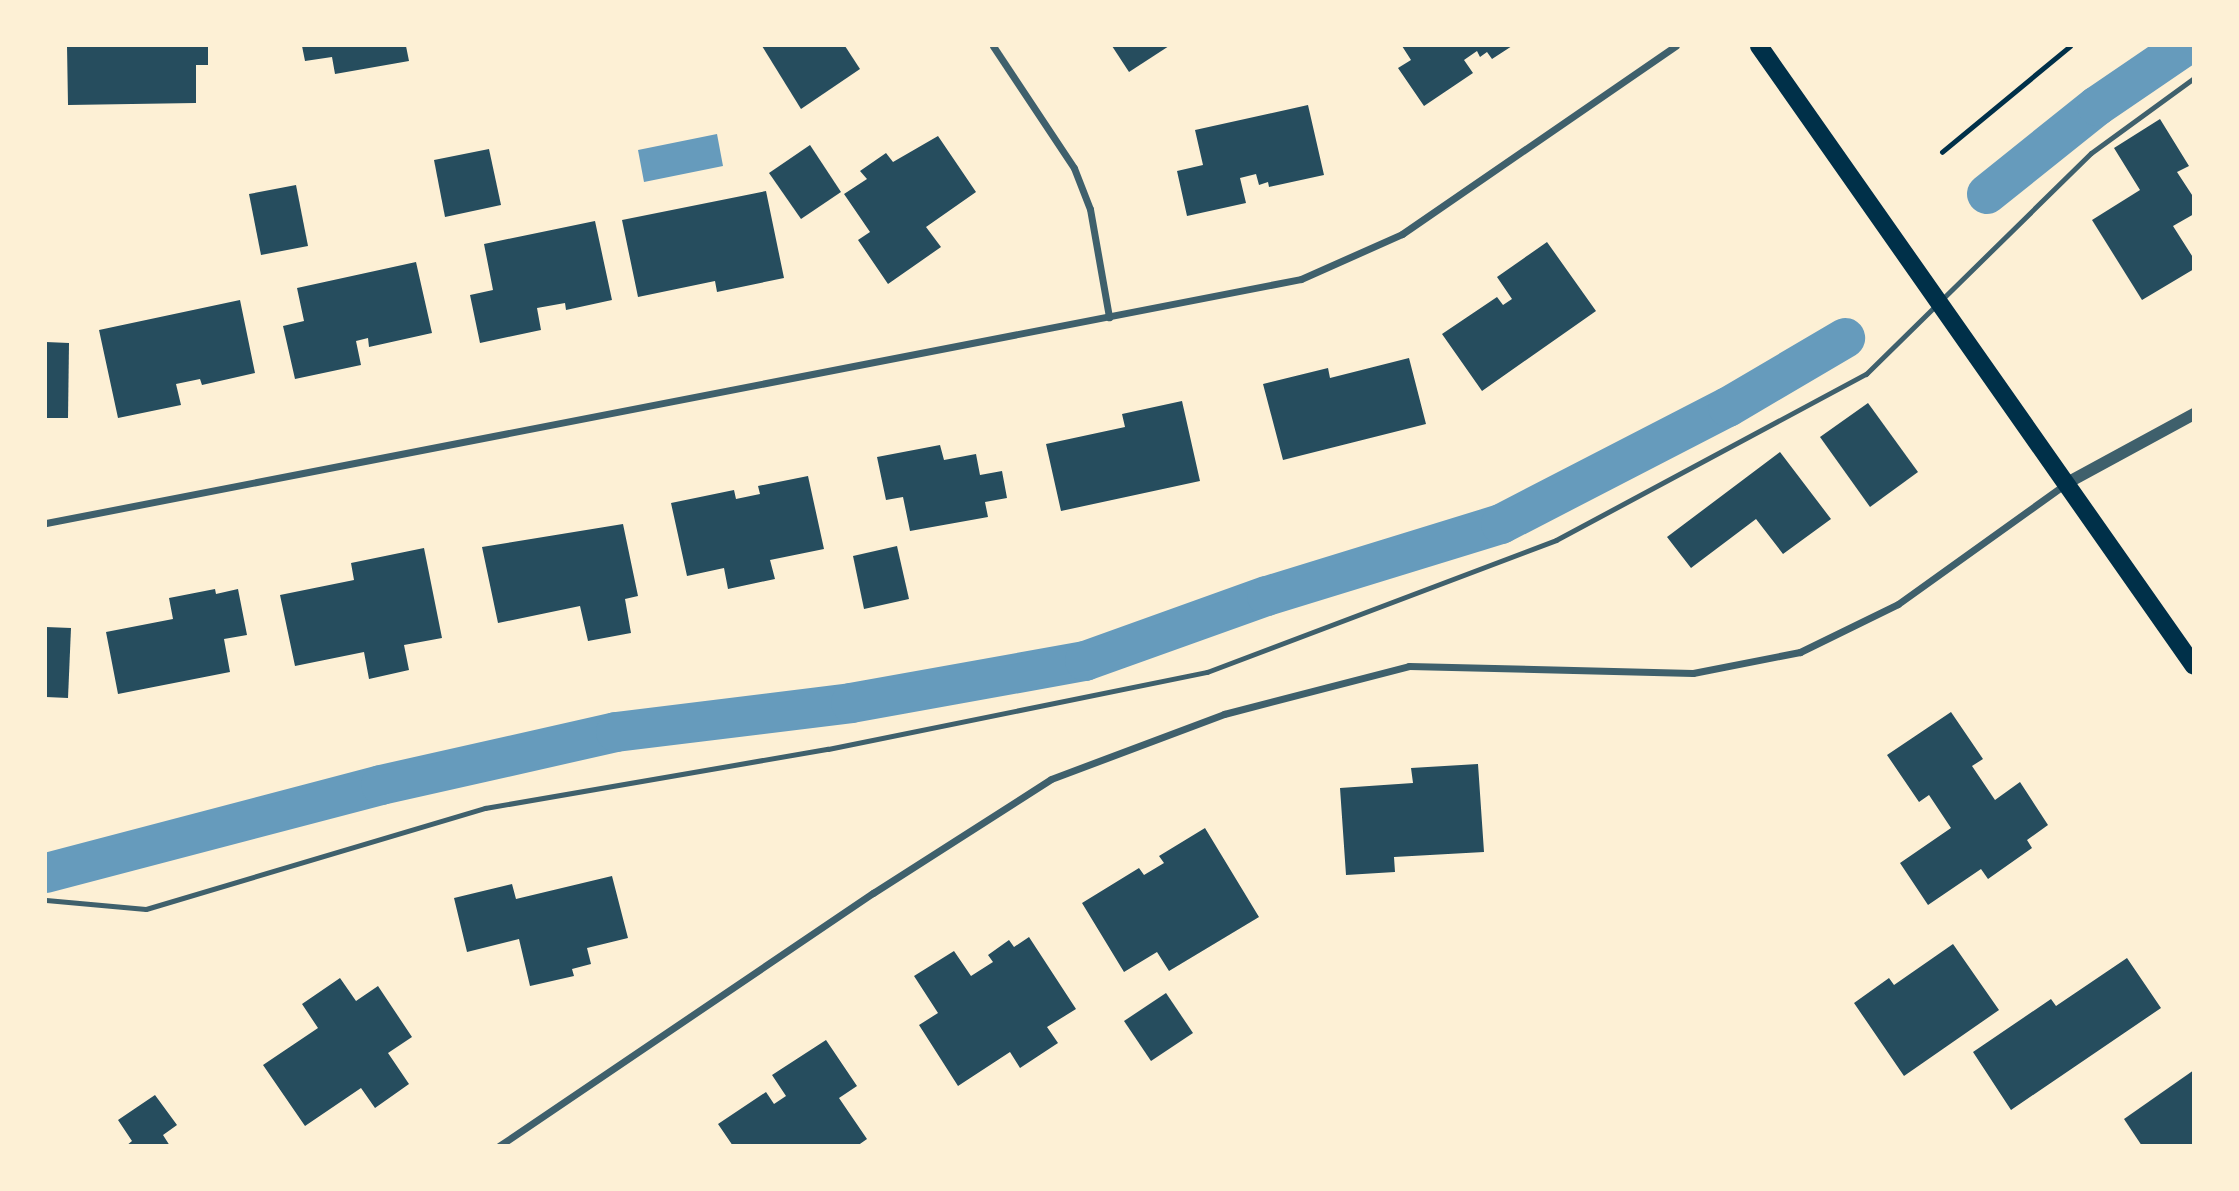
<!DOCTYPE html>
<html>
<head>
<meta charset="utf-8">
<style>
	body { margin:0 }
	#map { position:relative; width:2239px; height:1191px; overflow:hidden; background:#fdf0d5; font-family:"Public Sans",sans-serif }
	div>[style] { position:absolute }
	.water>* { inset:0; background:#669bbc }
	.canal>* { height:40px; margin:-20px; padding:0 20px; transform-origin:20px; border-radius:20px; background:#669bbc }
	.building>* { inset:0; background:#264d5e }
	.path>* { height:4.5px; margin:-2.25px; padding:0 2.25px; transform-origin:2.25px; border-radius:2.25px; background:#003049 }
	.service>* { height:5px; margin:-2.5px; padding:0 2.5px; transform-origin:2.5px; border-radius:2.5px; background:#3f606c }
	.minor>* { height:7px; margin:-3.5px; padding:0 3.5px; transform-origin:3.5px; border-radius:3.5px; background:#3f606c }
	.tertiary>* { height:12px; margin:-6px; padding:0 6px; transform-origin:6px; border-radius:6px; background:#3f606c }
	.primary>* { height:18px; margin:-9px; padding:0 9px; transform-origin:9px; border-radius:9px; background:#003049 }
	span { translate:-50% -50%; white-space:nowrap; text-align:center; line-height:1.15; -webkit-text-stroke:5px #fdf0d5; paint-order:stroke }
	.frame { position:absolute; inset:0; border:47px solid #fdf0d5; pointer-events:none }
</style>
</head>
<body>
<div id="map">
	<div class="water">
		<i style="clip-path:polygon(717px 134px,723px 166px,644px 182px,638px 150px)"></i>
	</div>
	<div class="canal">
		<i style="left:1987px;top:194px;width:141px;rotate:-38.7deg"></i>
		<i style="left:2097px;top:106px;width:107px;rotate:-34.3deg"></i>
		<i style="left:46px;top:873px;width:346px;rotate:-14.7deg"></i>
		<i style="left:381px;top:785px;width:241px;rotate:-12.7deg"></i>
		<i style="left:616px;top:732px;width:237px;rotate:-7deg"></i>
		<i style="left:851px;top:703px;width:238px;rotate:-10.2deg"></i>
		<i style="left:1085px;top:661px;width:193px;rotate:-19.7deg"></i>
		<i style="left:1267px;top:596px;width:245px;rotate:-17.1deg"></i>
		<i style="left:1501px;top:524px;width:255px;rotate:-27.3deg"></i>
		<i style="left:1728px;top:407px;width:136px;rotate:-30.5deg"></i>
	</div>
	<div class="building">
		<i style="clip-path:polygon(67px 46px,208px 46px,208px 65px,196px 65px,196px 103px,68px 105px)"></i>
		<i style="clip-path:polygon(302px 46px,406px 46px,409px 61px,335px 74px,332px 57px,305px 61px)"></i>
		<i style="clip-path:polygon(762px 46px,845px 46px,860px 69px,801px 109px)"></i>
		<i style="clip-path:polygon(1112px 46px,1169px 46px,1129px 72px)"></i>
		<i style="clip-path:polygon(1402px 46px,1512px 46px,1492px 59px,1487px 52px,1480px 57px,1477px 51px,1464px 60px,1473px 73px,1424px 106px,1398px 68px,1411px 60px)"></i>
		<i style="clip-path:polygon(1308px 105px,1324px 175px,1269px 187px,1268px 182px,1259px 185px,1256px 174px,1240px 178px,1246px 203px,1187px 216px,1177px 171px,1203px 165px,1195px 130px)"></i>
		<i style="clip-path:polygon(2160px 119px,2189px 166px,2177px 172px,2194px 198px,2194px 214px,2173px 226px,2194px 259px,2194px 269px,2142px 300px,2092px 220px,2140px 190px,2114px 148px)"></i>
		<i style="clip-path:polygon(938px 136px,976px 192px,926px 227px,941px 247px,888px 284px,858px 240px,870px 232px,844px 194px,867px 179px,860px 171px,886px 153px,893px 162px)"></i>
		<i style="clip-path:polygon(810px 145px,841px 192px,801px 219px,769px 173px)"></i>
		<i style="clip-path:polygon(489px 149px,501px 205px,445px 217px,434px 160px)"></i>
		<i style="clip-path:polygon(296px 185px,308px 246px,261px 255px,249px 194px)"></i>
		<i style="clip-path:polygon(766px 191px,784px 278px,717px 292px,715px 281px,638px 297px,622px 220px)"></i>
		<i style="clip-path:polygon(595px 221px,612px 300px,566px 310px,565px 303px,537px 308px,541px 330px,480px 343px,470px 295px,493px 290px,484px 244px)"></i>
		<i style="clip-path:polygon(1547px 242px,1596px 311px,1482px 391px,1442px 334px,1497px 297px,1503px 305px,1512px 299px,1497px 277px)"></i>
		<i style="clip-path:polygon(416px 262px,432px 333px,369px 347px,368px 338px,356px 341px,361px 365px,295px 379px,283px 326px,304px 321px,297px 288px)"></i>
		<i style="clip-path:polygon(240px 300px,255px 373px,202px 385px,200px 379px,176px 384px,181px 405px,118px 418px,99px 330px)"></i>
		<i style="clip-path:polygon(46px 342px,69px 343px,68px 418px,46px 418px)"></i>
		<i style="clip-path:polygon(1409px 358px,1426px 424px,1283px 460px,1263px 384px,1328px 368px,1330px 378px)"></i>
		<i style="clip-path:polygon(1182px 401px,1200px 481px,1061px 511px,1046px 444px,1125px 427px,1122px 414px)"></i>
		<i style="clip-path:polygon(1868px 403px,1918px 472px,1870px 507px,1820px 437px)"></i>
		<i style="clip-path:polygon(940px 445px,944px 460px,976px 454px,980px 475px,1002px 471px,1007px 498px,985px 502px,988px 517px,910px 531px,903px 497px,886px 500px,877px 457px)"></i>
		<i style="clip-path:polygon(1780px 452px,1831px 519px,1783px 554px,1756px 519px,1691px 568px,1667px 537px)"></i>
		<i style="clip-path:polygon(808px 476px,824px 549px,770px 560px,775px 579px,728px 589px,724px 568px,687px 576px,671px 503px,734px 490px,736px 499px,760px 494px,758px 486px)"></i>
		<i style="clip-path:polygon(623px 524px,638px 596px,625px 599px,631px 633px,588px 641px,580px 606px,498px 623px,482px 547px)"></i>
		<i style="clip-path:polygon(897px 546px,909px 599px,864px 609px,853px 556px)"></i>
		<i style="clip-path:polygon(424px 548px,442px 638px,404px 645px,409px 670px,369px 679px,364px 652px,295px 666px,280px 595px,354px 580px,351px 563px)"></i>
		<i style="clip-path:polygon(215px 589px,216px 594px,238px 589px,247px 635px,224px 639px,230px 672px,118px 694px,106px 632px,173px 619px,169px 598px)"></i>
		<i style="clip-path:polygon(46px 627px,71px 628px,68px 698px,46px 697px)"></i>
		<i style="clip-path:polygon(1951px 712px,1983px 759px,1972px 766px,1995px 800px,2020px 782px,2048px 825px,2027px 840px,2032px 848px,1988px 879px,1981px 869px,1928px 905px,1900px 863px,1951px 828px,1929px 795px,1919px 802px,1887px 755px)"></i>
		<i style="clip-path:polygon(1478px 764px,1484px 852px,1394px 857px,1395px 872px,1346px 875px,1340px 788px,1413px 783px,1411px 768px)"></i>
		<i style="clip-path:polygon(1205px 828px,1259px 917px,1169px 971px,1157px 952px,1124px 972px,1082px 903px,1139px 868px,1144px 875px,1164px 863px,1159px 856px)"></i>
		<i style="clip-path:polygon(612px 876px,628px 938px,587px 948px,591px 964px,572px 969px,574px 976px,530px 986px,519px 939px,467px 952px,454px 898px,512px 884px,516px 899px)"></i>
		<i style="clip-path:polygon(1029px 937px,1076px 1009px,1047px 1027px,1058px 1043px,1020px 1068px,1010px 1052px,958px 1086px,919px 1025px,938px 1013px,914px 976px,954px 951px,971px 976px,993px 962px,988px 955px,1009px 940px,1014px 947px)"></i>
		<i style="clip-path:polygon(1953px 944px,1999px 1010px,1904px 1076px,1854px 1003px,1889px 978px,1894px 985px)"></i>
		<i style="clip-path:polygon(2127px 958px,2161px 1008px,2011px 1110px,1973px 1052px,2051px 999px,2056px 1006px)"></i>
		<i style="clip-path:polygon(340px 978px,356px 1001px,378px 986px,412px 1037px,388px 1053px,409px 1084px,375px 1108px,361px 1088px,305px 1126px,263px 1065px,318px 1028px,302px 1004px)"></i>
		<i style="clip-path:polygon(1166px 993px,1193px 1033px,1151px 1061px,1124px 1021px)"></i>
		<i style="clip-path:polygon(826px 1040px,857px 1086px,839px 1098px,867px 1139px,857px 1146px,733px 1146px,718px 1124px,766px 1092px,774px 1104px,786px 1096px,772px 1075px)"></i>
		<i style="clip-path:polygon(2194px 1070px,2194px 1146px,2142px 1146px,2124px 1119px)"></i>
		<i style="clip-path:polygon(155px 1095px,177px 1125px,163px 1135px,170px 1146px,126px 1146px,132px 1141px,118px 1120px)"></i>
	</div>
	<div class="path">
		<i style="left:1942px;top:152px;width:166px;rotate:-39.6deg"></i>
	</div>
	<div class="service">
		<i style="left:46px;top:900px;width:100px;rotate:5.1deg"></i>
		<i style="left:146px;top:909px;width:354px;rotate:-16.6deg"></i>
		<i style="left:485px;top:808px;width:348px;rotate:-9.8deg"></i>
		<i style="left:828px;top:749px;width:387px;rotate:-11.5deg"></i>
		<i style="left:1207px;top:672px;width:373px;rotate:-20.7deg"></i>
		<i style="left:1556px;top:540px;width:352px;rotate:-28.2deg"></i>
		<i style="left:1866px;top:374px;width:315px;rotate:-44.5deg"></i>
		<i style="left:2091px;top:153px;width:127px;rotate:-36.1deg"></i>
	</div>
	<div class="minor">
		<i style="left:993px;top:46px;width:146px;rotate:56.4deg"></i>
		<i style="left:1074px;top:168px;width:44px;rotate:68.7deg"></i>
		<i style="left:1090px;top:209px;width:110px;rotate:80deg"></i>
		<i style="left:46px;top:523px;width:1278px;rotate:-11deg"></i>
		<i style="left:1301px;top:279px;width:111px;rotate:-24deg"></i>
		<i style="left:1402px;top:234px;width:332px;rotate:-34.5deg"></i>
		<i style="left:499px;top:1146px;width:452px;rotate:-34.1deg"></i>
		<i style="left:873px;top:893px;width:211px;rotate:-32.6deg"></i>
		<i style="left:1051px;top:779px;width:185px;rotate:-20.6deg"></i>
		<i style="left:1224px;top:714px;width:191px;rotate:-14.5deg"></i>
		<i style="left:1409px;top:666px;width:284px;rotate:1.4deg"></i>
		<i style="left:1693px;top:673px;width:109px;rotate:-11.1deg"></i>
		<i style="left:1800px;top:652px;width:109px;rotate:-26.1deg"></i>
		<i style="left:1898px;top:604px;width:208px;rotate:-35.6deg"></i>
	</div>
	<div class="tertiary">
		<i style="left:2067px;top:483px;width:145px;rotate:-28.5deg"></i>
	</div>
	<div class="primary">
		<i style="left:1759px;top:46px;width:757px;rotate:54.95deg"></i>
	</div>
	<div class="frame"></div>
</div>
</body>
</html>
